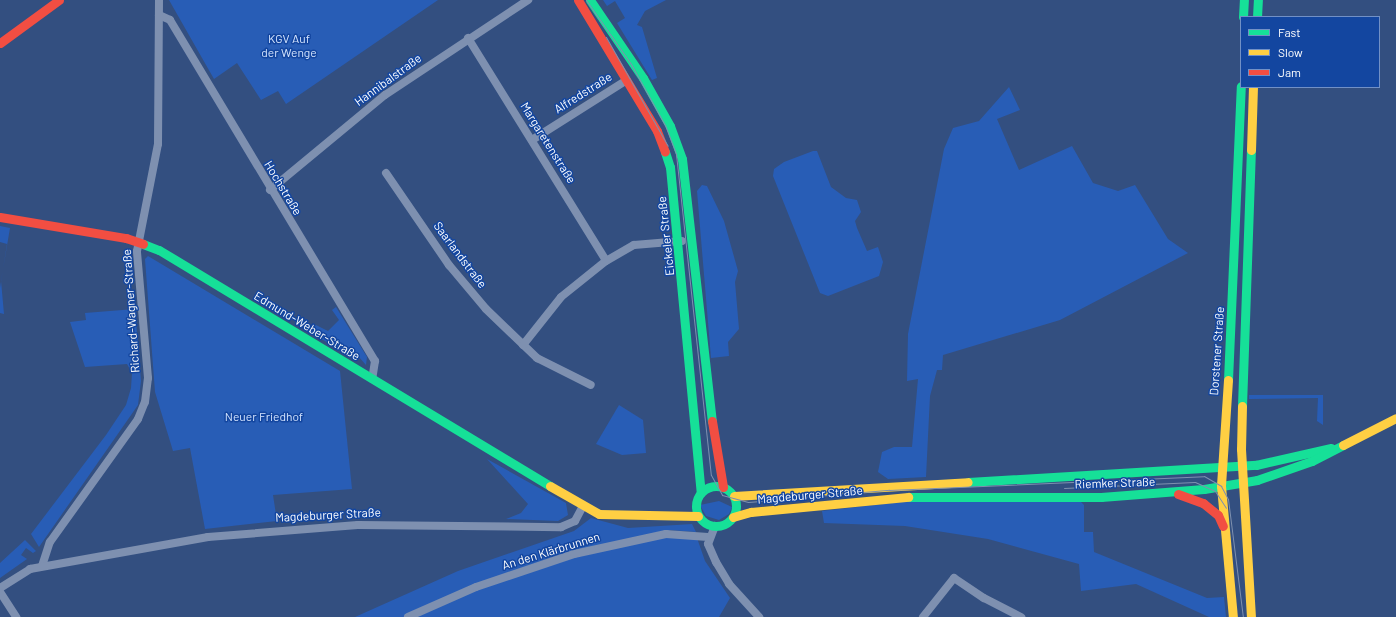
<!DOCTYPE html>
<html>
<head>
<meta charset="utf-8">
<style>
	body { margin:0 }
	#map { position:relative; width:1396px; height:617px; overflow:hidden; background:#334f80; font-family:Barlow,sans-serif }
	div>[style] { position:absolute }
	.green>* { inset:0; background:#285db6 }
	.street>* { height:8px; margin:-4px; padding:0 4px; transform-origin:4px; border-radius:4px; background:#7e90b0 }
	.fast>* { height:9px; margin:-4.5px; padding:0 4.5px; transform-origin:4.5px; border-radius:4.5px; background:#16e098 }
	.fast>.ring { margin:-4.5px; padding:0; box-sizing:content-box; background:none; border:9px solid #16e098; border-radius:50% }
	.slow>* { height:9px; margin:-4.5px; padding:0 4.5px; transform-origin:4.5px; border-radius:4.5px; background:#ffcf43 }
	.jam>* { height:9px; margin:-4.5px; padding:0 4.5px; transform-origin:4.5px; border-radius:4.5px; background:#f24e42 }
	.tram>* { height:1px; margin:-0.5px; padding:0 0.5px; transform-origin:0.5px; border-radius:0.5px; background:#7e90af }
	span { translate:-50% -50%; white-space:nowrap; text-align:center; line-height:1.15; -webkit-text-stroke:3px #1346a0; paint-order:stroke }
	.park-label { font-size:12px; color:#d4e4fe }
	.street-label { font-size:12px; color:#fff }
	.legend { position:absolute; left:1240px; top:16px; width:140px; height:72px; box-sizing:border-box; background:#1346a0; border:1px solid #7190c6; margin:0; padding:5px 7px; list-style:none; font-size:12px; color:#fff }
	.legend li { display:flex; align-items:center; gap:8px; height:20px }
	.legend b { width:20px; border:1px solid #7190c6 }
</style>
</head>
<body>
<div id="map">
	<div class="green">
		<i style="clip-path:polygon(169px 0,438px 0,286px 104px,278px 91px,261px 100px,237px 63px,214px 79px)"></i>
		<i style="clip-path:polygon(603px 0,666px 0,645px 11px,637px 25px,642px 27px,657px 78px,652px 80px,617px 23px,625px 18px,615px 1px,607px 6px)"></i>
		<i style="clip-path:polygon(1009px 87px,1020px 110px,997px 119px,1019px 170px,1072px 146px,1093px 183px,1118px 191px,1135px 185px,1168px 239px,1188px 253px,1060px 320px,943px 355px,942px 370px,937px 370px,930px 396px,926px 477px,888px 479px,878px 472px,882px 452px,894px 447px,912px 447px,918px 379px,907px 381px,908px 334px,944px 149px,953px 128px,979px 121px)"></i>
		<i style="clip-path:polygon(813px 151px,817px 151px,831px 187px,846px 198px,857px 200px,861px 212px,855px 221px,857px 228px,867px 251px,878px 247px,883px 262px,879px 276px,828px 296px,820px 293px,773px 176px,774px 169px,784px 162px)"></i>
		<i style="clip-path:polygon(702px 185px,707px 186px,724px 221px,738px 271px,735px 282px,739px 329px,728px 342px,729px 356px,711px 358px,697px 191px)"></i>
		<i style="clip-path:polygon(0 226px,10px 228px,1px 281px,4px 314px,0 313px,0 288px,7px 244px,0 242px)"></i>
		<i style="clip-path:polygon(148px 256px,340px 371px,352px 489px,273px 495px,277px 521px,205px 529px,190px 448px,173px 451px,155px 392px,145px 259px)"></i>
		<i style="clip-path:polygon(336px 307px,367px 357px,366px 365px,358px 356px,356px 360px,310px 332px,316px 325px,328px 331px,339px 320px,332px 310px)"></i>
		<i style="clip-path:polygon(135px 309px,141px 381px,138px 405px,39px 547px,31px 534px,106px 435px,126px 405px,131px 388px,132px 373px,127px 364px,85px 367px,70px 322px,86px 320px,85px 313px)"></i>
		<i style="clip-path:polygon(1249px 395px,1323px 395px,1323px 425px,1317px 421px,1318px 398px,1249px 399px)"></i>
		<i style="clip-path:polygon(619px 405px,643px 420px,646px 453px,622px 455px,596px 444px)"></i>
		<i style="clip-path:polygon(487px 459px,566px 503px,568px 515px,558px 521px,506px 519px,521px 513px,528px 504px)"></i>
		<i style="clip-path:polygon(919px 500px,1081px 502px,1084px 505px,1084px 532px,1093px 532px,1094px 552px,1207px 598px,1224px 597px,1226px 617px,1209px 617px,1136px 584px,1081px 591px,1079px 564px,988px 539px,905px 526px,824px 523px,822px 511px)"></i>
		<i style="clip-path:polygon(719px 501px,732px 507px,729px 514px,719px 520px,706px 516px,700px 505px)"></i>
		<i style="clip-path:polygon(591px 518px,628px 528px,692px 524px,696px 532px,670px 530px,668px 536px,697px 538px,705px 561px,730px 598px,719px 617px,355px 617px,458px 571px,574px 531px)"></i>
		<i style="clip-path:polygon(25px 540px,36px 551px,33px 553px,26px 548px,21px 555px,27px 559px,0 578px,0 563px)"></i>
	</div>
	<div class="street">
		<i style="left:159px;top:15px;width:12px;rotate:24deg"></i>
		<i style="left:170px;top:20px;width:398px;rotate:59deg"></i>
		<i style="left:375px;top:361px;width:18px;rotate:99deg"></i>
		<i style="left:468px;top:38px;width:262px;rotate:58.2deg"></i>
		<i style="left:532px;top:140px;width:112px;rotate:-32.3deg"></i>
		<i style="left:386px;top:173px;width:112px;rotate:55.6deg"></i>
		<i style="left:449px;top:265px;width:57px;rotate:49.9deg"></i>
		<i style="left:486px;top:309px;width:71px;rotate:43.9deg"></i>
		<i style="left:537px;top:358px;width:60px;rotate:26.6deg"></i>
		<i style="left:270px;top:190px;width:149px;rotate:-39.6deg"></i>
		<i style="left:385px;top:95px;width:172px;rotate:-33.6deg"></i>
		<i style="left:523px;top:345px;width:61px;rotate:-51.6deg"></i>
		<i style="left:561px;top:297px;width:58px;rotate:-38.7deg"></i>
		<i style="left:606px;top:261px;width:32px;rotate:-30deg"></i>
		<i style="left:634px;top:245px;width:48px;rotate:-4.8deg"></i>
		<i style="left:715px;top:526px;width:19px;rotate:111deg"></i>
		<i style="left:708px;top:544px;width:20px;rotate:66deg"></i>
		<i style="left:716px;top:562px;width:26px;rotate:59deg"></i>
		<i style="left:729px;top:584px;width:45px;rotate:47.7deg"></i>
		<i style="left:42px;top:566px;width:25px;rotate:-72deg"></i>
		<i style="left:50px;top:542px;width:151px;rotate:-54.4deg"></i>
		<i style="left:138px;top:419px;width:18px;rotate:-68deg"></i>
		<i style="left:145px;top:402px;width:24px;rotate:-83deg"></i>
		<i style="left:148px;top:378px;width:127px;rotate:-95deg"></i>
		<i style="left:137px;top:251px;width:109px;rotate:-78.9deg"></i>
		<i style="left:158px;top:144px;width:144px;rotate:-89.6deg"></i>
		<i style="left:0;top:588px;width:36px;rotate:-32deg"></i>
		<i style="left:30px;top:569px;width:181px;rotate:-10.2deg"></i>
		<i style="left:208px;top:537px;width:150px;rotate:-4.6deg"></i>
		<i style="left:358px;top:525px;width:203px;rotate:0.6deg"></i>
		<i style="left:561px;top:527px;width:15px;rotate:-23deg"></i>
		<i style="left:575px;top:521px;width:17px;rotate:-62deg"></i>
		<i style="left:0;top:592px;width:30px;rotate:57deg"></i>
		<i style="left:408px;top:617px;width:74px;rotate:-23.8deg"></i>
		<i style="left:476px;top:587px;width:103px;rotate:-18.6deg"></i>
		<i style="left:574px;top:554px;width:94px;rotate:-12.3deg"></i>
		<i style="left:666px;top:534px;width:42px;rotate:4.1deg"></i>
		<i style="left:923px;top:617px;width:50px;rotate:-51.5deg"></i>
		<i style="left:954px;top:578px;width:36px;rotate:34deg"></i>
		<i style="left:984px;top:598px;width:42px;rotate:27.2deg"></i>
	</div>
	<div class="fast">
		<i style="left:590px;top:0;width:94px;rotate:55.8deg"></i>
		<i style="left:643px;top:78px;width:55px;rotate:60.6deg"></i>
		<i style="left:670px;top:126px;width:35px;rotate:70deg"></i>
		<i style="left:682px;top:159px;width:264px;rotate:83.5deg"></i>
		<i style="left:1243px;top:17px;width:17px;rotate:-87deg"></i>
		<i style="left:1257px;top:17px;width:17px;rotate:-87deg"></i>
		<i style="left:665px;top:152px;width:16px;rotate:72deg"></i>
		<i style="left:670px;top:167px;width:327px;rotate:84.6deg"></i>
		<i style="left:143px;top:244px;width:17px;rotate:21deg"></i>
		<i style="left:159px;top:250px;width:457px;rotate:31.1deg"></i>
		<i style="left:1228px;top:380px;width:294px;rotate:-87.5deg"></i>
		<i style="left:1242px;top:406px;width:256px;rotate:-88deg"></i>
		<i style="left:968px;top:482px;width:289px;rotate:-3.4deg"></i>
		<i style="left:1256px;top:465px;width:77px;rotate:-12.8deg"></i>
		<i class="ring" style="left:696px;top:486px;width:31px;height:31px"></i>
		<i style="left:908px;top:497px;width:193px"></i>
		<i style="left:1101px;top:497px;width:103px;rotate:-4.4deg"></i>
		<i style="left:1204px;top:489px;width:54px;rotate:-9.6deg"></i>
		<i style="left:1257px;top:480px;width:58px;rotate:-19.1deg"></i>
		<i style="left:1312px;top:461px;width:35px;rotate:-27deg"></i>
	</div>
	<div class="slow">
		<i style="left:1251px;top:150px;width:63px;rotate:-88.2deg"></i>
		<i style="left:1228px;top:380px;width:106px;rotate:93.8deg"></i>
		<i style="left:1221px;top:486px;width:132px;rotate:84.8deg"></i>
		<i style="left:1242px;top:406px;width:43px;rotate:91.3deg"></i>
		<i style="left:1241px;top:449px;width:168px;rotate:86.6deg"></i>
		<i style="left:1343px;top:445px;width:59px;rotate:-27deg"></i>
		<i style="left:550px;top:486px;width:56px;rotate:29.7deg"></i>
		<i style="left:599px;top:514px;width:99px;rotate:1.2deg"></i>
		<i style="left:734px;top:496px;width:234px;rotate:-3.4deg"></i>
		<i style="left:733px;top:517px;width:19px;rotate:-16deg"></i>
		<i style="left:751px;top:512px;width:158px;rotate:-5.5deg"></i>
	</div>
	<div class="jam">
		<i style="left:578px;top:0;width:153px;rotate:58.9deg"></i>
		<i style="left:657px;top:131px;width:22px;rotate:69deg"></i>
		<i style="left:0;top:43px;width:73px;rotate:-36.1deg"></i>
		<i style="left:0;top:217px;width:128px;rotate:9.5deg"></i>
		<i style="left:126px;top:238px;width:18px;rotate:19deg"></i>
		<i style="left:712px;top:421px;width:67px;rotate:80.5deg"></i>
		<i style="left:1178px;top:494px;width:27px;rotate:20deg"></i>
		<i style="left:1203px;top:503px;width:19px;rotate:39deg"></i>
		<i style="left:1218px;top:515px;width:12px;rotate:66deg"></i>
	</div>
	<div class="tram">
		<i style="left:586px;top:0;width:78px;rotate:54.9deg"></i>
		<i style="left:631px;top:64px;width:70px;rotate:60.9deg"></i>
		<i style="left:665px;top:125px;width:31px;rotate:69deg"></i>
		<i style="left:676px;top:154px;width:323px;rotate:83.8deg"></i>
		<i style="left:711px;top:475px;width:23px;rotate:61deg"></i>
		<i style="left:722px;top:495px;width:27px;rotate:15deg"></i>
		<i style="left:748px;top:502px;width:142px;rotate:-4.9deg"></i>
		<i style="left:889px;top:490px;width:315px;rotate:-2.5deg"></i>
		<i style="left:1204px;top:476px;width:20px;rotate:30deg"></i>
		<i style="left:1221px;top:486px;width:15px;rotate:62deg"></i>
		<i style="left:1228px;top:499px;width:119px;rotate:82.8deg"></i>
		<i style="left:606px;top:37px;width:125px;rotate:60.4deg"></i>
		<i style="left:1064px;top:488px;width:131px;rotate:-2.6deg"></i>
		<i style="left:1195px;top:482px;width:22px;rotate:24deg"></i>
		<i style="left:1215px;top:491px;width:20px;rotate:57deg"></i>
	</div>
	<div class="park-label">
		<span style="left:289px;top:46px">KGV Auf<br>der Wenge</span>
		<span style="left:264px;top:417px">Neuer Friedhof</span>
	</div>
	<div class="street-label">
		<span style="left:388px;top:80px;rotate:-36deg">Hannibalstraße</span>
		<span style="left:583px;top:93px;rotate:-32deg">Alfredstraße</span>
		<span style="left:548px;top:143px;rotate:58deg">Margaretenstraße</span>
		<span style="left:283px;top:188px;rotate:59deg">Hochstraße</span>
		<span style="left:666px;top:236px;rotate:-96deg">Eickeler Straße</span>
		<span style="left:460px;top:255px;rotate:53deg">Saarlandstraße</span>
		<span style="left:131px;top:311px;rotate:-94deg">Richard-Wagner-Straße</span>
		<span style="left:307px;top:326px;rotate:31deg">Edmund-Weber-Straße</span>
		<span style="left:1217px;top:351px;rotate:-86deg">Dorstener Straße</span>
		<span style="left:1115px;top:483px;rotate:-2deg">Riemker Straße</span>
		<span style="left:810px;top:495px;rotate:-5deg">Magdeburger Straße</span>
		<span style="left:328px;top:515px;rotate:-3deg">Magdeburger Straße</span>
		<span style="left:551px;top:551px;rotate:-17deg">An den Klärbrunnen</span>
	</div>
	<ul class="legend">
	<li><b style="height:5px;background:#16e098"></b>Fast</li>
	<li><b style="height:5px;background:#ffcf43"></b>Slow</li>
	<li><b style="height:5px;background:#f24e42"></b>Jam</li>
	</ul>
</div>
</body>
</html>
